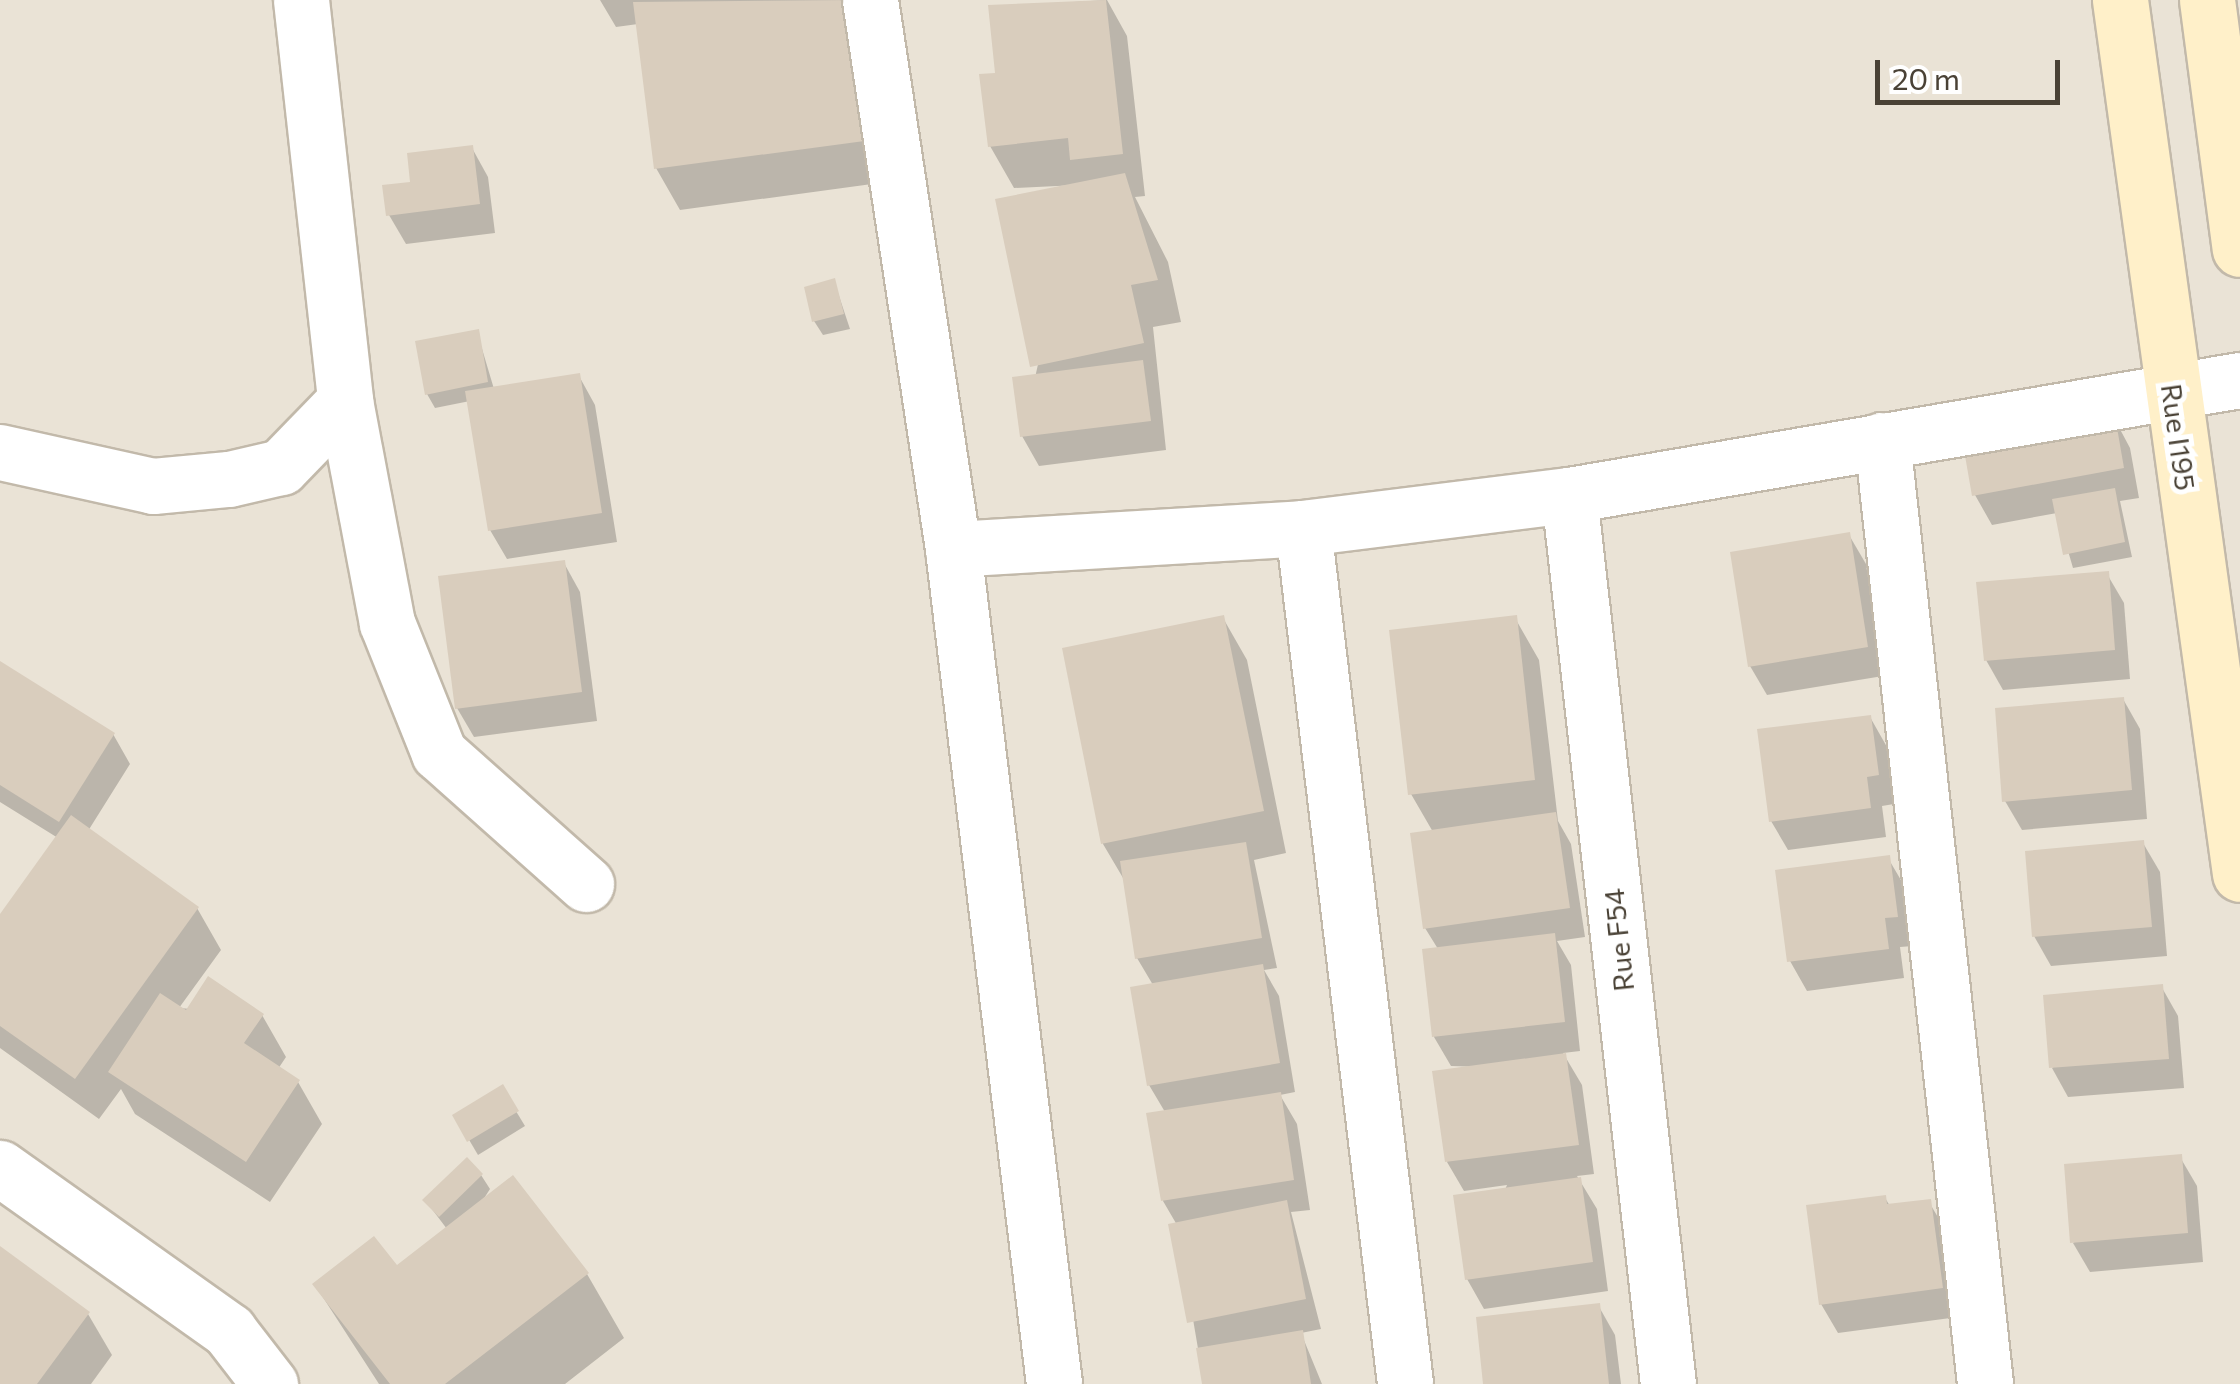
<!DOCTYPE html>
<html>
<head>
<meta charset="utf-8">
<style>
	body { margin:0 }
	#map { position:relative; width:2240px; height:1384px; overflow:hidden; background:#f6f1e8; font-family:Commissioner,sans-serif }
	div>[style] { position:absolute }
	.residential>* { inset:0; background:#eae3d6 }
	.shadow>* { inset:0; background:#0003 }
	.building>* { inset:0; background:#d9cdbd }
	.roads { filter:drop-shadow(2px 0 #c2b9aa) drop-shadow(-2px 0 #c2b9aa) drop-shadow(0 2px #c2b9aa) drop-shadow(0 -2px #c2b9aa) }
	.minor>* { height:55px; margin:-27.5px; padding:0 27.5px; transform-origin:27.5px; border-radius:27.5px; background:#fff }
	.secondary>* { height:55px; margin:-27.5px; padding:0 27.5px; transform-origin:27.5px; border-radius:27.5px; background:#fff0c9 }
	span { translate:-50% -50%; white-space:nowrap; text-align:center; line-height:1.15; -webkit-text-stroke:10px #fff; paint-order:stroke }
	.street-label { font-size:28px; color:#4a4236 }
	.scale { position:absolute; left:1875px; top:60px; width:185px; height:45px; box-sizing:border-box; border:5px solid #4a4236; border-top:0; padding-left:12px; font-size:30px; line-height:35px; white-space:nowrap; color:#4a4236; -webkit-text-stroke:8px #fff; paint-order:stroke }
</style>
</head>
<body>
<div id="map">
	<div class="residential">
		<i style="clip-path:polygon(0 0,2240px 0,2240px 1384px,0 1384px)"></i>
	</div>
	<div class="shadow">
		<i style="clip-path:polygon(600px 0,871px 0,894px 181px,680px 210px,656px 168px,638px 24px,616px 27px)"></i>
		<i style="clip-path:polygon(1107px 0,1127px 36px,1145px 196px,1135px 197px,1168px 262px,1181px 322px,1153px 327px,1166px 450px,1039px 466px,1022px 436px,1078px 185px,1014px 188px,990px 146px,998px 75px,991px 7px)"></i>
		<i style="clip-path:polygon(472px 148px,488px 177px,495px 233px,406px 244px,389px 215px,413px 184px)"></i>
		<i style="clip-path:polygon(834px 281px,850px 329px,823px 335px,814px 321px)"></i>
		<i style="clip-path:polygon(477px 332px,494px 389px,579px 376px,595px 405px,617px 542px,507px 559px,490px 530px,470px 401px,435px 408px,427px 394px)"></i>
		<i style="clip-path:polygon(2114px 418px,2130px 448px,2139px 498px,2120px 501px,2132px 557px,2073px 568px,2057px 513px,1992px 525px,1975px 495px)"></i>
		<i style="clip-path:polygon(1849px 535px,1866px 564px,1883px 676px,1767px 695px,1750px 666px)"></i>
		<i style="clip-path:polygon(564px 563px,580px 592px,597px 721px,474px 737px,457px 708px)"></i>
		<i style="clip-path:polygon(2107px 574px,2124px 603px,2130px 679px,2003px 690px,1986px 660px)"></i>
		<i style="clip-path:polygon(1223px 618px,1247px 660px,1286px 853px,1254px 860px,1277px 968px,1264px 970px,1279px 996px,1295px 1092px,1280px 1095px,1297px 1124px,1310px 1210px,1291px 1212px,1321px 1329px,1301px 1333px,1322px 1384px,1204px 1384px,1177px 1225px,1163px 1201px,1165px 1112px,1149px 1085px,1153px 985px,1137px 958px,1126px 883px,1103px 844px,1065px 650px)"></i>
		<i style="clip-path:polygon(1515px 618px,1539px 660px,1558px 821px,1571px 844px,1585px 937px,1557px 941px,1571px 965px,1580px 1051px,1563px 1053px,1582px 1085px,1594px 1174px,1577px 1176px,1597px 1209px,1608px 1291px,1484px 1309px,1467px 1279px,1507px 1185px,1464px 1191px,1447px 1162px,1484px 1067px,1451px 1066px,1434px 1037px,1438px 949px,1425px 928px,1433px 832px,1411px 794px)"></i>
		<i style="clip-path:polygon(0 664px,113px 734px,130px 764px,88px 831px,197px 908px,221px 950px,179px 1008px,262px 1015px,286px 1057px,278px 1069px,298px 1082px,322px 1124px,270px 1202px,135px 1114px,121px 1089px,99px 1119px,0 1048px,0 919px,58px 838px,0 802px)"></i>
		<i style="clip-path:polygon(2123px 699px,2140px 729px,2147px 819px,2022px 830px,2005px 801px)"></i>
		<i style="clip-path:polygon(1870px 717px,1887px 747px,1894px 804px,1882px 806px,1886px 837px,1788px 850px,1771px 821px)"></i>
		<i style="clip-path:polygon(2143px 843px,2160px 872px,2167px 956px,2051px 966px,2034px 936px)"></i>
		<i style="clip-path:polygon(1888px 858px,1905px 887px,1913px 946px,1900px 947px,1904px 978px,1807px 991px,1790px 961px)"></i>
		<i style="clip-path:polygon(2161px 986px,2178px 1016px,2184px 1088px,2068px 1097px,2052px 1068px)"></i>
		<i style="clip-path:polygon(502px 1088px,525px 1126px,478px 1155px,455px 1116px)"></i>
		<i style="clip-path:polygon(2180px 1157px,2197px 1186px,2203px 1262px,2090px 1272px,2073px 1243px)"></i>
		<i style="clip-path:polygon(481px 1175px,490px 1189px,481px 1203px,587px 1274px,624px 1338px,565px 1384px,379px 1384px,315px 1285px,397px 1268px,447px 1229px,425px 1200px)"></i>
		<i style="clip-path:polygon(1885px 1198px,1890px 1206px,1929px 1202px,1946px 1231px,1958px 1317px,1838px 1333px,1821px 1304px)"></i>
		<i style="clip-path:polygon(0 1249px,88px 1314px,112px 1355px,91px 1384px,0 1384px)"></i>
		<i style="clip-path:polygon(1598px 1305px,1615px 1335px,1621px 1384px,1486px 1384px)"></i>
	</div>
	<div class="building">
		<i style="clip-path:polygon(854px 0,872px 140px,654px 169px,633px 2px)"></i>
		<i style="clip-path:polygon(1106px 0,1123px 154px,1070px 160px,1068px 138px,988px 147px,979px 74px,995px 73px,988px 5px)"></i>
		<i style="clip-path:polygon(473px 145px,480px 204px,386px 216px,382px 185px,410px 182px,407px 153px)"></i>
		<i style="clip-path:polygon(1125px 173px,1158px 280px,1131px 285px,1144px 343px,1030px 367px,995px 199px)"></i>
		<i style="clip-path:polygon(835px 278px,844px 314px,812px 322px,804px 287px)"></i>
		<i style="clip-path:polygon(479px 329px,488px 382px,425px 395px,415px 341px)"></i>
		<i style="clip-path:polygon(1143px 360px,1151px 421px,1020px 437px,1012px 377px)"></i>
		<i style="clip-path:polygon(580px 373px,602px 513px,488px 531px,465px 391px)"></i>
		<i style="clip-path:polygon(2115px 416px,2124px 468px,1972px 496px,1963px 444px)"></i>
		<i style="clip-path:polygon(2115px 488px,2125px 542px,2063px 555px,2052px 499px)"></i>
		<i style="clip-path:polygon(1850px 532px,1868px 647px,1748px 667px,1730px 552px)"></i>
		<i style="clip-path:polygon(565px 560px,582px 692px,455px 709px,438px 576px)"></i>
		<i style="clip-path:polygon(2109px 571px,2115px 650px,1984px 661px,1976px 582px)"></i>
		<i style="clip-path:polygon(1224px 615px,1264px 811px,1101px 844px,1062px 648px)"></i>
		<i style="clip-path:polygon(1517px 615px,1535px 780px,1408px 795px,1389px 630px)"></i>
		<i style="clip-path:polygon(0 661px,115px 733px,59px 822px,0 785px)"></i>
		<i style="clip-path:polygon(2124px 697px,2132px 790px,2002px 802px,1995px 708px)"></i>
		<i style="clip-path:polygon(1871px 715px,1879px 775px,1867px 777px,1871px 808px,1769px 822px,1757px 729px)"></i>
		<i style="clip-path:polygon(1556px 812px,1570px 908px,1423px 929px,1410px 833px)"></i>
		<i style="clip-path:polygon(71px 815px,199px 907px,75px 1079px,0 1026px,0 914px)"></i>
		<i style="clip-path:polygon(2144px 840px,2152px 927px,2032px 937px,2025px 851px)"></i>
		<i style="clip-path:polygon(1246px 842px,1262px 938px,1135px 959px,1120px 861px)"></i>
		<i style="clip-path:polygon(1890px 855px,1898px 917px,1885px 918px,1889px 949px,1787px 962px,1775px 870px)"></i>
		<i style="clip-path:polygon(1555px 933px,1565px 1022px,1432px 1037px,1422px 949px)"></i>
		<i style="clip-path:polygon(1263px 964px,1280px 1063px,1147px 1086px,1130px 987px)"></i>
		<i style="clip-path:polygon(208px 976px,264px 1014px,244px 1043px,300px 1080px,246px 1162px,108px 1072px,160px 993px,186px 1010px)"></i>
		<i style="clip-path:polygon(2163px 984px,2169px 1059px,2049px 1068px,2043px 995px)"></i>
		<i style="clip-path:polygon(1566px 1053px,1579px 1145px,1445px 1162px,1432px 1071px)"></i>
		<i style="clip-path:polygon(503px 1084px,519px 1111px,467px 1142px,452px 1115px)"></i>
		<i style="clip-path:polygon(1281px 1092px,1294px 1180px,1161px 1201px,1146px 1113px)"></i>
		<i style="clip-path:polygon(2182px 1154px,2188px 1233px,2070px 1243px,2064px 1164px)"></i>
		<i style="clip-path:polygon(467px 1157px,483px 1174px,439px 1217px,422px 1200px)"></i>
		<i style="clip-path:polygon(513px 1175px,589px 1273px,445px 1384px,390px 1384px,312px 1284px,374px 1236px,397px 1265px)"></i>
		<i style="clip-path:polygon(1581px 1177px,1593px 1262px,1465px 1280px,1453px 1195px)"></i>
		<i style="clip-path:polygon(1886px 1195px,1887px 1204px,1931px 1199px,1943px 1288px,1819px 1305px,1806px 1205px)"></i>
		<i style="clip-path:polygon(1287px 1200px,1306px 1299px,1187px 1323px,1168px 1224px)"></i>
		<i style="clip-path:polygon(0 1246px,90px 1312px,37px 1384px,0 1384px)"></i>
		<i style="clip-path:polygon(1600px 1303px,1609px 1384px,1483px 1384px,1476px 1317px)"></i>
		<i style="clip-path:polygon(1303px 1330px,1311px 1384px,1202px 1384px,1196px 1348px)"></i>
	</div>
	<div class="roads">
		<div class="minor">
			<i style="left:301px;top:0;width:403px;rotate:83.7deg"></i>
			<i style="left:345px;top:401px;width:226px;rotate:79.3deg"></i>
			<i style="left:387px;top:623px;width:140px;rotate:68.2deg"></i>
			<i style="left:439px;top:753px;width:197px;rotate:41.7deg"></i>
			<i style="left:870px;top:0;width:555px;rotate:81.4deg"></i>
			<i style="left:953px;top:549px;width:841px;rotate:83.1deg"></i>
			<i style="left:1882px;top:440px;width:950px;rotate:83.77deg"></i>
			<i style="left:0;top:452px;width:157px;rotate:12.5deg"></i>
			<i style="left:153px;top:486px;width:76px;rotate:-5.3deg"></i>
			<i style="left:229px;top:479px;width:53px;rotate:-13deg"></i>
			<i style="left:281px;top:467px;width:92px;rotate:-45.9deg"></i>
			<i style="left:1569px;top:495px;width:894px;rotate:83.65deg"></i>
			<i style="left:1303px;top:528px;width:862px;rotate:83.2deg"></i>
			<i style="left:953px;top:549px;width:351px;rotate:-3.4deg"></i>
			<i style="left:1303px;top:528px;width:268px;rotate:-7.1deg"></i>
			<i style="left:1569px;top:495px;width:681px;rotate:-9.73deg"></i>
			<i style="left:0;top:1168px;width:281px;rotate:35.4deg"></i>
			<i style="left:229px;top:1331px;width:67px;rotate:52.3deg"></i>
		</div>
		<div class="secondary">
			<i style="left:2120px;top:0;width:882px;rotate:82.18deg"></i>
			<i style="left:2207px;top:0;width:251px;rotate:82.5deg"></i>
		</div>
	</div>
	<div class="street-label">
		<span style="left:2179px;top:437px;rotate:82deg">Rue I195</span>
		<span style="left:1618px;top:940px;rotate:-96deg">Rue F54</span>
	</div>
	<div class="scale">20 m</div>
</div>
</body>
</html>
